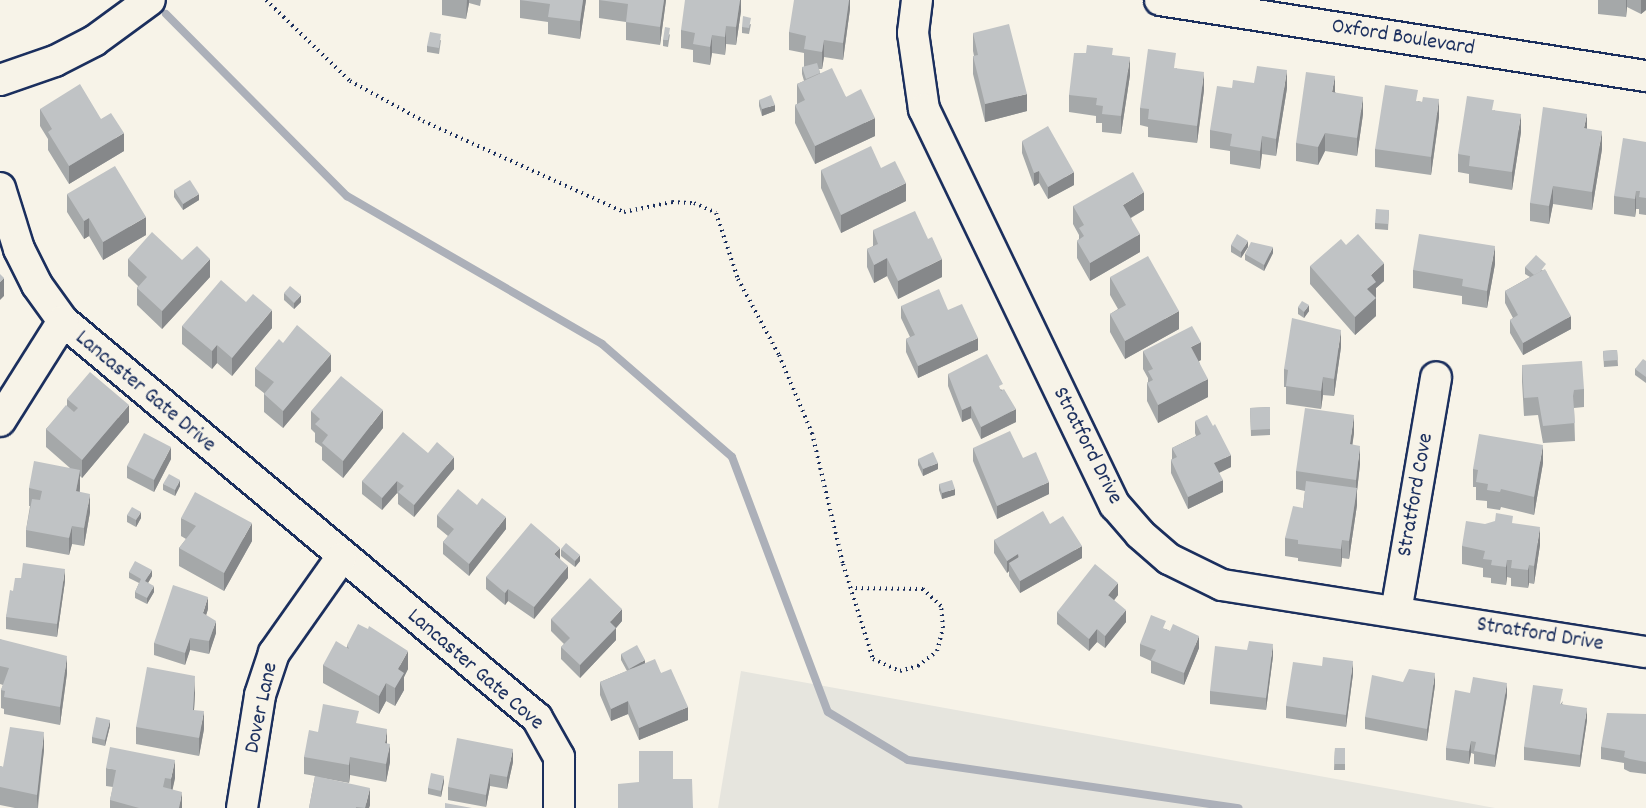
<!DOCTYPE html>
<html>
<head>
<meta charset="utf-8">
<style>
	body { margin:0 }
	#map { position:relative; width:1646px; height:808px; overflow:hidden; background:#f7f3e8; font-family:Dekko,sans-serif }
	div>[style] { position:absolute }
	.built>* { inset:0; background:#e6e5de }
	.stream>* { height:8px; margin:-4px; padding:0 4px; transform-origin:4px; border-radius:4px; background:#acb0b9 }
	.path>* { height:4px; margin-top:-2px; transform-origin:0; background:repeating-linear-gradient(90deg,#1b2f5e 0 1.5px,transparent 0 6px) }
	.roads { filter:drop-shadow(2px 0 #1b2f5e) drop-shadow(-2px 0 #1b2f5e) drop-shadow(0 2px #1b2f5e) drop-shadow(0 -2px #1b2f5e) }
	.street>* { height:30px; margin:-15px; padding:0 15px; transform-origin:15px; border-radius:15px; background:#f7f3e8 }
	.wall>* { inset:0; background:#a5a8a9 }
	.shaded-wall>* { inset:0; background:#86888a }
	.building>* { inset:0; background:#c0c3c5 }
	span { translate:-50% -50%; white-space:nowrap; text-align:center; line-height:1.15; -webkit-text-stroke:4.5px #f7f3e8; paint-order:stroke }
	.street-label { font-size:22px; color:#1b2f5e }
</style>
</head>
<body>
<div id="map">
	<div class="built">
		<i style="clip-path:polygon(741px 671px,1495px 808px,718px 808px)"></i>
	</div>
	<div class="stream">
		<i style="left:166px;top:14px;width:257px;rotate:45.2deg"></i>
		<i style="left:347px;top:196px;width:295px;rotate:30.1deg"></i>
		<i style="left:602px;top:344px;width:172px;rotate:41deg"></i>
		<i style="left:732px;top:457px;width:272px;rotate:69.4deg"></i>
		<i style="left:828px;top:712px;width:93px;rotate:31deg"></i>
		<i style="left:908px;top:760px;width:334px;rotate:8.3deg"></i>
	</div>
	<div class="path">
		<i style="left:266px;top:0;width:117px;rotate:44deg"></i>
		<i style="left:350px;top:81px;width:83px;rotate:28.7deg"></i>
		<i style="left:423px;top:121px;width:221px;rotate:24.4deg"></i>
		<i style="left:624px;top:212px;width:49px;rotate:-11.8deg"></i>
		<i style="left:672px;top:202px;width:22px;rotate:3deg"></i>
		<i style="left:694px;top:203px;width:24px;rotate:24deg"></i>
		<i style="left:716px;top:213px;width:70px;rotate:71.6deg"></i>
		<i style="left:738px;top:279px;width:86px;rotate:61.7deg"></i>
		<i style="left:779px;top:355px;width:85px;rotate:67.1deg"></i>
		<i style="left:812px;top:433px;width:135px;rotate:76.7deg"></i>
		<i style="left:843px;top:564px;width:100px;rotate:72.5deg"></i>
		<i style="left:873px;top:659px;width:30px;rotate:24deg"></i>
		<i style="left:900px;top:671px;width:19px;rotate:-16deg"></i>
		<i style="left:918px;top:666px;width:24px;rotate:-38deg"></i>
		<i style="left:937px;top:651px;width:24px;rotate:-75deg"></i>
		<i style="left:943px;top:628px;width:22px;rotate:-95deg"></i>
		<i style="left:941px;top:606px;width:25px;rotate:-137deg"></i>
		<i style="left:923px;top:589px;width:72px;rotate:-179.2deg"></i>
	</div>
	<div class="roads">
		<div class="street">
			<i style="left:917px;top:0;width:33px;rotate:97deg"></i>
			<i style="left:913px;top:33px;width:77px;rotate:81.8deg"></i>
			<i style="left:924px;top:109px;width:440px;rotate:64.3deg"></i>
			<i style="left:1115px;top:505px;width:38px;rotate:49deg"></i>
			<i style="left:1140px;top:534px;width:38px;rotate:41deg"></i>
			<i style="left:1169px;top:559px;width:59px;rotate:26.1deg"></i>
			<i style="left:1222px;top:585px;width:429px;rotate:9deg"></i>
			<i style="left:1160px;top:0;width:492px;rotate:8.9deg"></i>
			<i style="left:0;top:80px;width:58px;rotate:-19.1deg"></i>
			<i style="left:55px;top:61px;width:44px;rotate:-27.1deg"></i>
			<i style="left:94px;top:41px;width:69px;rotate:-36.2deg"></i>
			<i style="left:0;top:188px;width:64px;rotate:72.7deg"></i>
			<i style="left:19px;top:249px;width:40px;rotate:63.4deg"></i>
			<i style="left:37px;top:285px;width:44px;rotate:54.2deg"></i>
			<i style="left:63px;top:321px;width:618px;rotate:39.95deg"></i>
			<i style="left:537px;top:718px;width:45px;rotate:60.6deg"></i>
			<i style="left:559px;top:757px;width:51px;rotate:90deg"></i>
			<i style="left:0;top:421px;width:118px;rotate:-57.8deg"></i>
			<i style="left:1396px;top:612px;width:238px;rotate:-80.3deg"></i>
			<i style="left:242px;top:808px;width:114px;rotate:-80.9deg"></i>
			<i style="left:260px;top:695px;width:44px;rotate:-71.6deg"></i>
			<i style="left:274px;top:653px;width:116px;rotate:-54.8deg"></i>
		</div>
	</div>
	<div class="wall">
		<i style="clip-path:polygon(442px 0,481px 0,480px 6px,469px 3px,466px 19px,442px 15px)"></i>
		<i style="clip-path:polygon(520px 0,586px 0,580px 39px,548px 34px,548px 22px,520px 18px)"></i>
		<i style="clip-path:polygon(599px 0,666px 0,660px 45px,626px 40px,626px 22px,599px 18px)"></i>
		<i style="clip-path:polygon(741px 0,741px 11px,736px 45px,726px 44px,725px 55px,712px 53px,710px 65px,693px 62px,693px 50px,681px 48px,681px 30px)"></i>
		<i style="clip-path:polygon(850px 0,850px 9px,843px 60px,824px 57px,822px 69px,819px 69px,820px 73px,846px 97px,875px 136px,815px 164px,795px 123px,795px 105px,797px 104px,797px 84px,804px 81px,802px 74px,802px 67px,804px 67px,804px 53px,789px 50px,789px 32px)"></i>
		<i style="clip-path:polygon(1598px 0,1646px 0,1646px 10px,1641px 14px,1627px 7px,1626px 17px,1598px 14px)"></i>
		<i style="clip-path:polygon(751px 24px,749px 34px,742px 33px,742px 27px)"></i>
		<i style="clip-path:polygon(973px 33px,1027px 111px,985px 122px,973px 74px,973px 56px,974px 56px,973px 51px)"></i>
		<i style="clip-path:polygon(670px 34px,668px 47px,663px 46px,663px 40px)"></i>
		<i style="clip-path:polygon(441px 40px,439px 54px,427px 52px,427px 46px)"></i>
		<i style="clip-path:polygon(1113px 55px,1130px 75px,1121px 134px,1102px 132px,1102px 123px,1096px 123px,1096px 116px,1069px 112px,1069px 95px)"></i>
		<i style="clip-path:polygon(1176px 68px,1204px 90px,1197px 143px,1148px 137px,1148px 127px,1140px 125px,1140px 108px)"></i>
		<i style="clip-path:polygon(1287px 88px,1276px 156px,1262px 154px,1260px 169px,1230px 164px,1230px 151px,1210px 148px,1210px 130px)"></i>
		<i style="clip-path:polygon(1335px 92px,1363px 114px,1357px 156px,1325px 151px,1318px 165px,1296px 161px,1296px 143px)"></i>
		<i style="clip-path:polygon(759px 100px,775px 111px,762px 116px,759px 106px)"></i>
		<i style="clip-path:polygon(1418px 101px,1422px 102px,1439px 117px,1431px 175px,1375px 167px,1375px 149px)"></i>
		<i style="clip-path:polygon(40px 109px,101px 119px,124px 151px,69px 184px,48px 150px,48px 139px,40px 126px)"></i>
		<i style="clip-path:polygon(1494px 110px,1521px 132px,1512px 190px,1469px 183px,1469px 174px,1458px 172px,1458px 154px)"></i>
		<i style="clip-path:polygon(1587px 129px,1602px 149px,1592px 210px,1553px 204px,1549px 224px,1530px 221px,1530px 203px)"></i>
		<i style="clip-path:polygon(1022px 141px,1074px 185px,1048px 199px,1039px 183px,1034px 186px,1022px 153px)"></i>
		<i style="clip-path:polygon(1646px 142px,1646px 215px,1639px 214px,1639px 209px,1636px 209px,1635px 217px,1614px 214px,1614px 196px)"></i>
		<i style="clip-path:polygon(821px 170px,906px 201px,841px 233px,821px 188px)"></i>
		<i style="clip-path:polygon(174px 190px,199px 200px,183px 210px,174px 197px)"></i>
		<i style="clip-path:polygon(67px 194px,146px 235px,103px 260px,89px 236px,84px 239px,67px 212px)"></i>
		<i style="clip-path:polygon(1073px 206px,1144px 210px,1131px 218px,1140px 252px,1090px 281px,1077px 258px,1077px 241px,1079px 239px,1079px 235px,1073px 224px)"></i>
		<i style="clip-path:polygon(1389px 210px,1388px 230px,1375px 229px,1375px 223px)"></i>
		<i style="clip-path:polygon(873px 230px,942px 277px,898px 299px,887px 276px,874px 283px,867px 267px,867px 249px,873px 246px)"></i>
		<i style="clip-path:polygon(1231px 245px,1248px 247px,1241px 258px,1231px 252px)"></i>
		<i style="clip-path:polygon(1273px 253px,1264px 271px,1245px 260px,1245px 254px)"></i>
		<i style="clip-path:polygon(128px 259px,182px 260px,210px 277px,162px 329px,137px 305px,137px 288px,138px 286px,128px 276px)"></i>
		<i style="clip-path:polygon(1495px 264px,1487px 308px,1462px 304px,1462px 296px,1413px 288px,1413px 270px)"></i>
		<i style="clip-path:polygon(1310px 266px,1384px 281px,1376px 288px,1376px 316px,1355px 335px,1310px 284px)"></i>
		<i style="clip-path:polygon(1525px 267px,1546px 271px,1571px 329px,1523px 355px,1510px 333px,1510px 320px,1513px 318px,1505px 303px,1505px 291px,1530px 277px,1525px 274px)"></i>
		<i style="clip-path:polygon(1110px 277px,1179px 329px,1125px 359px,1110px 332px,1110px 314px,1118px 309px,1110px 295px)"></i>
		<i style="clip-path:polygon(284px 293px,301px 302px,294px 309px,284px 300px)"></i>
		<i style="clip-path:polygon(901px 306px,948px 310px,978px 350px,918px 378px,906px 352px,906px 339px,910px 337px,901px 318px)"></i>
		<i style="clip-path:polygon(1298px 307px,1309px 311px,1304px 318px,1298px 314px)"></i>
		<i style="clip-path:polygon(182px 326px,272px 328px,232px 376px,217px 363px,212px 369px,182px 344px)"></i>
		<i style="clip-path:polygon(283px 343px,331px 371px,283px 428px,264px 412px,264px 393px,255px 386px,255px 368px)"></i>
		<i style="clip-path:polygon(1341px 347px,1334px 396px,1323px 395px,1321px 409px,1286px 404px,1286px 387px,1284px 387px,1284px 369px)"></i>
		<i style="clip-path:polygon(1617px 350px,1618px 366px,1604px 367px,1603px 351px)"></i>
		<i style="clip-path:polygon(1143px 351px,1201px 360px,1199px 361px,1208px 397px,1158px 423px,1147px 401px,1147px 383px,1148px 382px,1148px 378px,1143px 369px)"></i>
		<i style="clip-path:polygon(1646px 361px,1646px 383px,1635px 375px,1635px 369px)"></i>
		<i style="clip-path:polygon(1522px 365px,1584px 389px,1584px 407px,1574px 408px,1575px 441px,1543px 443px,1538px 415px,1524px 416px,1522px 382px)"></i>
		<i style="clip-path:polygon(948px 374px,1003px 390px,1016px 422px,981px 439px,971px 418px,962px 422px,948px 386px)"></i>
		<i style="clip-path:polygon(67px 399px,129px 422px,82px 478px,80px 476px,80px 492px,90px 512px,84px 546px,72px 544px,69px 555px,26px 547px,26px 530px,30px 506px,29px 506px,29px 488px,70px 468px,46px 447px,46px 429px,67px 406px)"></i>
		<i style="clip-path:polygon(1270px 407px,1270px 435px,1251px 436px,1250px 408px)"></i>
		<i style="clip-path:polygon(311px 411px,383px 428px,343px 478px,322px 460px,322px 447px,315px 442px,315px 433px,311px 429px)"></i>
		<i style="clip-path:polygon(1195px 421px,1231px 467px,1219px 473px,1223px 492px,1188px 509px,1171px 473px,1171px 460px,1172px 459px,1172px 448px,1196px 436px,1195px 433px)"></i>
		<i style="clip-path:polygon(1354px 433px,1352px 445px,1360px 464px,1357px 491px,1357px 505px,1349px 559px,1342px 558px,1341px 567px,1298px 561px,1298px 558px,1285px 556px,1285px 538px,1303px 508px,1305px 491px,1296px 489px,1296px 471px)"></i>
		<i style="clip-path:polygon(973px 448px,1023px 458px,1049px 494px,997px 519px,973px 461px)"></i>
		<i style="clip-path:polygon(428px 453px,454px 469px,414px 517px,398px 504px,398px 494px,397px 493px,382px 510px,362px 494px,362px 481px)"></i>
		<i style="clip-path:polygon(171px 459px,154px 492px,127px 478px,127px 466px)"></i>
		<i style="clip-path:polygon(918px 459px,938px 469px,923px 476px,918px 465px)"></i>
		<i style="clip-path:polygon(1543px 463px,1534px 515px,1501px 507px,1500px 510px,1487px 508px,1487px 501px,1476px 500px,1476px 487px,1473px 487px,1473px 469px)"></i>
		<i style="clip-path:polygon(163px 484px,180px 486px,175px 496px,163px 490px)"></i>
		<i style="clip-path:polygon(939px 484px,955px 495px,942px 499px,939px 490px)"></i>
		<i style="clip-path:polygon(127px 515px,141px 518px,136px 527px,127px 522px)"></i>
		<i style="clip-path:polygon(437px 515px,506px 529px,469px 576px,443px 554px,443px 542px,448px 536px,437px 527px)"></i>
		<i style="clip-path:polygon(181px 518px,252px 541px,224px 591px,179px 566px,179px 548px,186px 539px,181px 536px)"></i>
		<i style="clip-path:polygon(1050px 524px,1082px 558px,1020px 593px,1009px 576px,1009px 571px,1007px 573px,994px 553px,994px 540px)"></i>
		<i style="clip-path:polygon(1485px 524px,1513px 524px,1540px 545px,1534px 584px,1529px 583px,1528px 588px,1511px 586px,1511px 578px,1507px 577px,1506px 585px,1491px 583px,1491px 578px,1483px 577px,1483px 568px,1462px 564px,1462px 546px)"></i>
		<i style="clip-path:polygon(561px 549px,580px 561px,575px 567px,561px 556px)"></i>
		<i style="clip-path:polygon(560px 559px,568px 578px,534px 619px,508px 601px,505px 605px,486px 589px,486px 577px)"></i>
		<i style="clip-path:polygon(129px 572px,152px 576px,148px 583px,154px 592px,147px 604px,135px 598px,135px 592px,139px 583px,129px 578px)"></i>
		<i style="clip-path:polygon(65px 581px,57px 637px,6px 629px,6px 617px,13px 591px)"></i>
		<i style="clip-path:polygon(1118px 595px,1114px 600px,1126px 622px,1105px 648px,1097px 642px,1089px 651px,1057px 624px,1057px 612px)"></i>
		<i style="clip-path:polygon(208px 609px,206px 615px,216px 633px,209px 654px,190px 650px,185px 665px,154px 655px,154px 643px)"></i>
		<i style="clip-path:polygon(551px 619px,622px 621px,616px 628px,616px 640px,580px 678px,561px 659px,561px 647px,564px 644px,551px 631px)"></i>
		<i style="clip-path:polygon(1166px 629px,1199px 648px,1184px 685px,1151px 673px,1151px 661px,1140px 656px,1140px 644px)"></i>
		<i style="clip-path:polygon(0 639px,67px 673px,60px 725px,4px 714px,4px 709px,1px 708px,1px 690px,3px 685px,0 684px)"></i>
		<i style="clip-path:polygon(347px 645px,408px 669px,404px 677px,404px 690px,395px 706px,386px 701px,379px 714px,323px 683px,323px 665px,347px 647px)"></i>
		<i style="clip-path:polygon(621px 654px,645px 663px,661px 673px,688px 720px,639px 740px,628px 714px,611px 721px,600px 695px,600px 682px,627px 671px,621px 660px)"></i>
		<i style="clip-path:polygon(1273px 656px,1266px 710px,1210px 704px,1210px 691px)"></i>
		<i style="clip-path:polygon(1353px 674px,1346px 727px,1286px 718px,1286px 706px)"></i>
		<i style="clip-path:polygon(1403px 682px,1435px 685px,1427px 741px,1365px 729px,1365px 717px)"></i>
		<i style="clip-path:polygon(195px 693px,194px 710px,204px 729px,199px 756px,136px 744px,136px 727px)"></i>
		<i style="clip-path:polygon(1470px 693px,1507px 695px,1495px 767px,1474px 764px,1474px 754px,1471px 753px,1469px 764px,1446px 760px,1446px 748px)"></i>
		<i style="clip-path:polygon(1563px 701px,1562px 704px,1587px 720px,1580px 767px,1524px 760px,1524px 747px)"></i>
		<i style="clip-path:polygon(1646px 714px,1646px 774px,1630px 772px,1624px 769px,1624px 763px,1601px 759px,1601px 747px)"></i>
		<i style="clip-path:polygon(359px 724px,387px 744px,390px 762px,386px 782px,350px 775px,349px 783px,322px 778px,370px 805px,369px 808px,309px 808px,315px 776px,304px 774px,304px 757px,318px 732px)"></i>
		<i style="clip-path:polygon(110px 726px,105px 746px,92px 743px,92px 737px)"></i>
		<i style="clip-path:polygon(1335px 748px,1345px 748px,1345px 770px,1334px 770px)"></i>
		<i style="clip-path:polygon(44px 750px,38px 808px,15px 808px,0 805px,0 806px,0 766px,3px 767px)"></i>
		<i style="clip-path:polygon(513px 762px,507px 789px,490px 786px,486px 807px,448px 800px,448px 787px)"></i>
		<i style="clip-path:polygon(106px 768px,175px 778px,172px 790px,182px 808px,110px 808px,110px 800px,113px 787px,106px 786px)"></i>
		<i style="clip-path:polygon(444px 782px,441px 797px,428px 794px,428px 788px)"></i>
	</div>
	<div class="shaded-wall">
		<i style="clip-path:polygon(467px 0,469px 0,469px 3px,466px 19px)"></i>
		<i style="clip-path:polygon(583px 0,586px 0,580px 39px,580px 21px)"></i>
		<i style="clip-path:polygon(664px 0,666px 0,660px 45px,660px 27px)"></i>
		<i style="clip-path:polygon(740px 0,741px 0,741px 11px,736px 45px,736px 27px)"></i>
		<i style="clip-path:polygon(849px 0,850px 0,850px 9px,843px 60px,843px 43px)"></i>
		<i style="clip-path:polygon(1626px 0,1627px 0,1627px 7px,1626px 17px)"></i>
		<i style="clip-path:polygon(1641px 0,1646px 0,1646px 10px,1641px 14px)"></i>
		<i style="clip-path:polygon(726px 26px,726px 44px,725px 55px,725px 37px)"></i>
		<i style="clip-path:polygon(712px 35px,712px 53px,710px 65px,710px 47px)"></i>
		<i style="clip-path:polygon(824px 40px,824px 57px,822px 69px,822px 52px)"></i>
		<i style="clip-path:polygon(1130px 57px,1130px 75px,1121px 134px,1121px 116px)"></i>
		<i style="clip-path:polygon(1287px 70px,1287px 88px,1276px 156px,1276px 139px)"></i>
		<i style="clip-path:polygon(1204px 72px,1204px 90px,1197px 143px,1197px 126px)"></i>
		<i style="clip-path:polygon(1335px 76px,1335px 94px,1332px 92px)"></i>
		<i style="clip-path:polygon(1027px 94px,1027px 111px,985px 122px,985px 104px)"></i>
		<i style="clip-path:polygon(1363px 97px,1363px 114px,1357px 156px,1357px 138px)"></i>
		<i style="clip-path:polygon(1439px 99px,1439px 117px,1431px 175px,1431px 157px)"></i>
		<i style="clip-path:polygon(775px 105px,775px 111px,762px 116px,762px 109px)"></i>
		<i style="clip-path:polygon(1521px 114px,1521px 132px,1512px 190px,1512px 172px)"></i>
		<i style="clip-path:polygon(1587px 114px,1587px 131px,1584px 128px)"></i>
		<i style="clip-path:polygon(875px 118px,875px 136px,815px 164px,815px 146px)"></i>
		<i style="clip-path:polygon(1602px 131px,1602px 149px,1592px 210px,1592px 192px)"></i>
		<i style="clip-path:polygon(124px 133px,124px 151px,69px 184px,69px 166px)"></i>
		<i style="clip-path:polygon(1325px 133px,1325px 151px,1318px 165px,1318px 147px)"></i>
		<i style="clip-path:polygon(1262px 136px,1262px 154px,1260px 169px,1260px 151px)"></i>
		<i style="clip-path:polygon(1039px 171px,1039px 183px,1034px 186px,1034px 173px)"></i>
		<i style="clip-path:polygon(1074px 172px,1074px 185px,1048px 199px,1048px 187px)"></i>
		<i style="clip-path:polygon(906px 183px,906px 201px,841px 233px,841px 215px)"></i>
		<i style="clip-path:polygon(1553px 186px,1553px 204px,1549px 224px,1549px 206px)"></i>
		<i style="clip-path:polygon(1636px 191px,1636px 209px,1635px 217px,1635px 199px)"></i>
		<i style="clip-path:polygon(1144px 192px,1144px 210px,1123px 222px,1123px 205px)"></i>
		<i style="clip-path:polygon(199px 194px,199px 200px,183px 210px,183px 204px)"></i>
		<i style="clip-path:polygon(146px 217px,146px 235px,103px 260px,103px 242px)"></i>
		<i style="clip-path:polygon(89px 218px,89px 236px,84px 239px,84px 221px)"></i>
		<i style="clip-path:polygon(1140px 234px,1140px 252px,1090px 281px,1090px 263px)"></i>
		<i style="clip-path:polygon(1248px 241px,1248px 247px,1241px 258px,1241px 252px)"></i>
		<i style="clip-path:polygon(1495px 246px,1495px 264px,1487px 308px,1487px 291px)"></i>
		<i style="clip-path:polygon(1273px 247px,1273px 253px,1264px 271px,1264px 265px)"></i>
		<i style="clip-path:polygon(887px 258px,887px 276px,874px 283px,874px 265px)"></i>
		<i style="clip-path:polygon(210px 259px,210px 277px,162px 329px,162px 311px)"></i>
		<i style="clip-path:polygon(942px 259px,942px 277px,898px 299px,898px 281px)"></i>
		<i style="clip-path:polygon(1384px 263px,1384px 281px,1376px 288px,1376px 316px,1355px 335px,1355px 317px,1367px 289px,1371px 275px)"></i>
		<i style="clip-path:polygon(4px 278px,4px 296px,0 300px,0 282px)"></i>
		<i style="clip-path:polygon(301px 295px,301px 302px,294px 309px,294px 303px)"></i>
		<i style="clip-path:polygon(1309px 305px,1309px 311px,1304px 318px,1304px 312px)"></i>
		<i style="clip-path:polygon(272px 310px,272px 328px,232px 376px,232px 358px)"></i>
		<i style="clip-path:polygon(1179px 311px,1179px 329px,1125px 359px,1125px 341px)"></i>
		<i style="clip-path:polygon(1571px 316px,1571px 329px,1523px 355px,1523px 343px)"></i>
		<i style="clip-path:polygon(1341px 330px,1341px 347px,1334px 396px,1334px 379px)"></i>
		<i style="clip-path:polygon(978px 338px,978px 350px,918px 378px,918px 366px)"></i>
		<i style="clip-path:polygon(1201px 342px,1201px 360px,1191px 365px,1191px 347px)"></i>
		<i style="clip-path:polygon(217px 345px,217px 363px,212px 369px,212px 351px)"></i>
		<i style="clip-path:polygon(331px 354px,331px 371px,283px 428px,283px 411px)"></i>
		<i style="clip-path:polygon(1323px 377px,1323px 395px,1321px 409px,1321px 391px)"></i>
		<i style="clip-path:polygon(1208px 379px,1208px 397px,1158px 423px,1158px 405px)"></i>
		<i style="clip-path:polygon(129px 405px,129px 422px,82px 478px,82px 460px)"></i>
		<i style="clip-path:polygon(971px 406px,971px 418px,962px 422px,962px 410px)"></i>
		<i style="clip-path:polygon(1016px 409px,1016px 422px,981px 439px,981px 427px)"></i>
		<i style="clip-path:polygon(383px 410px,383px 428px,343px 478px,343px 461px)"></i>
		<i style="clip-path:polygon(1354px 415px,1354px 433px,1350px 462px,1350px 444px)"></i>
		<i style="clip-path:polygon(1543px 445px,1543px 463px,1534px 515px,1534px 497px)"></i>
		<i style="clip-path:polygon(1360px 446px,1360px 464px,1357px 491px,1357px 505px,1349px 559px,1349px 541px,1356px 494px,1356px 480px)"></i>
		<i style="clip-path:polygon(171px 447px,171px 459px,154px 492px,154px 480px)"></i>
		<i style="clip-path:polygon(1231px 455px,1231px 467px,1214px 475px,1214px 463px)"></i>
		<i style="clip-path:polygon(454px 457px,454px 469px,414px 517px,414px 505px)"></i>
		<i style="clip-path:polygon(938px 463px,938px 469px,923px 476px,923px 469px)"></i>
		<i style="clip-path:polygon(80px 470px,80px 488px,76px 509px,76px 491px)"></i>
		<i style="clip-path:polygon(180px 480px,180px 486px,175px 496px,175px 490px)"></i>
		<i style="clip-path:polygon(1223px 480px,1223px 492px,1188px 509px,1188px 497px)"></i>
		<i style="clip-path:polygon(397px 481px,397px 493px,382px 510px,382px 498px)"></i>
		<i style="clip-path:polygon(1049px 482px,1049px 494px,997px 519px,997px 506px)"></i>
		<i style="clip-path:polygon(955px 489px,955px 495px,942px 499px,942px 493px)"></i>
		<i style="clip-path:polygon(90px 494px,90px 512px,84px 546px,84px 528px)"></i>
		<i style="clip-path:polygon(141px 512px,141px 518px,136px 527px,136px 520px)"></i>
		<i style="clip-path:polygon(506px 517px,506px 529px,469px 576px,469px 564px)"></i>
		<i style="clip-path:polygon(252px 523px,252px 541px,224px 591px,224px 573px)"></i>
		<i style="clip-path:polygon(72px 526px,72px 544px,69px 555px,69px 538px)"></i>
		<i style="clip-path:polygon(1540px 527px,1540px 545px,1534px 584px,1534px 566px)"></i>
		<i style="clip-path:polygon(1342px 540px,1342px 558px,1341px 567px,1341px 549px)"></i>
		<i style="clip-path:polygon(1082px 546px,1082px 558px,1020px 593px,1020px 581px)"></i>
		<i style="clip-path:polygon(560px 548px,560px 560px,554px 554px)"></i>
		<i style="clip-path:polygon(1018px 554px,1018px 566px,1009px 563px,1009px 571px,1007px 573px,1007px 561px)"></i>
		<i style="clip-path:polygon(580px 555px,580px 561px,575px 567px,575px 561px)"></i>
		<i style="clip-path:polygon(1507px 560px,1507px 577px,1506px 585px,1506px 567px)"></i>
		<i style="clip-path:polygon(1529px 565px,1529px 583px,1528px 588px,1528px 570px)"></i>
		<i style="clip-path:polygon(568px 566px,568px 578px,534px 619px,534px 607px)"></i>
		<i style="clip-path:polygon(65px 569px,65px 581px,57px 637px,57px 624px)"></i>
		<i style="clip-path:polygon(152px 570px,152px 576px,145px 588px,145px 581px)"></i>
		<i style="clip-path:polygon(1118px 583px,1118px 595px,1108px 608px,1108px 595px)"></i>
		<i style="clip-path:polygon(154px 586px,154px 592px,147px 604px,147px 598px)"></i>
		<i style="clip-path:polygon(508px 589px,508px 601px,505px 605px,505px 593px)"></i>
		<i style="clip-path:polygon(208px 597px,208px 609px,203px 625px,203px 613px)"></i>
		<i style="clip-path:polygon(622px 609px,622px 621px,616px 628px,616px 640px,580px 678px,580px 665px,610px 622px)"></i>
		<i style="clip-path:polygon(1126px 610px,1126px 622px,1105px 648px,1105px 636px)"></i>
		<i style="clip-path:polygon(216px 621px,216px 633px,209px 654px,209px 641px)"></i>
		<i style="clip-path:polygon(1097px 629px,1097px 642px,1089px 651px,1089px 639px)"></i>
		<i style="clip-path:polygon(1199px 636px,1199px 648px,1184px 685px,1184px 673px)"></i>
		<i style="clip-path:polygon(190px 638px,190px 650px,185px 665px,185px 653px)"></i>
		<i style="clip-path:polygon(1273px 644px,1273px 656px,1266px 710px,1266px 698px)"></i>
		<i style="clip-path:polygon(408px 651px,408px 669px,404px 677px,404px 690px,395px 706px,395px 688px,398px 669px)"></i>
		<i style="clip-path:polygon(67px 656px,67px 673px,60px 725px,60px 707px)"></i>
		<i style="clip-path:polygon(645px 660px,645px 666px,629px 669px)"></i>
		<i style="clip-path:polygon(1353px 661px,1353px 674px,1346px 727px,1346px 715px)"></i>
		<i style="clip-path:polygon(1435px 673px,1435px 685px,1427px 741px,1427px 729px)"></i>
		<i style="clip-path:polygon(195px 676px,195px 693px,193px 728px,193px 710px)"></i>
		<i style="clip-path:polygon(386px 683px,386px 701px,379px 714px,379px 696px)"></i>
		<i style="clip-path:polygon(1507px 683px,1507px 695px,1495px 767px,1495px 755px)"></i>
		<i style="clip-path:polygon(628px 701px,628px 714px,611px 721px,611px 709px)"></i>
		<i style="clip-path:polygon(688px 707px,688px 720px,639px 740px,639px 728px)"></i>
		<i style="clip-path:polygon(1587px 708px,1587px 720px,1580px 767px,1580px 755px)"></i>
		<i style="clip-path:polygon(204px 711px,204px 729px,199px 756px,199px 738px)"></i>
		<i style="clip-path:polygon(110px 720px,110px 726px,105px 746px,105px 740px)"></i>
		<i style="clip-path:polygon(387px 729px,387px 747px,385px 743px)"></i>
		<i style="clip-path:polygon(44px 732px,44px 750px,37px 808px,37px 795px)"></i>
		<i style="clip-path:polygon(1471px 741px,1471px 753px,1469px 764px,1469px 751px)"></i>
		<i style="clip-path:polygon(390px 744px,390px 762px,386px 782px,386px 764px)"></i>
		<i style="clip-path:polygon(513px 749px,513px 762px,507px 789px,507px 777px)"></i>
		<i style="clip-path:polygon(350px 757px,350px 775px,349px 783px,349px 765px)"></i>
		<i style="clip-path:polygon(175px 760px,175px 778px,171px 797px,171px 779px)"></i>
		<i style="clip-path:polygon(490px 774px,490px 786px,486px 807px,486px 795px)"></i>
		<i style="clip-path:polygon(444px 776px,444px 782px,441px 797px,441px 791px)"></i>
		<i style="clip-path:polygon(370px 788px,370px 805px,369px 808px,365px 808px)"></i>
		<i style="clip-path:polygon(182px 792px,182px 808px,179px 808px)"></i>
	</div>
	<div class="building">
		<i style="clip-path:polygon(520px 0,583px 0,580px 21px,548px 17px,550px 4px)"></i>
		<i style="clip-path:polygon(599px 0,664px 0,660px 27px,626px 22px,628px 4px)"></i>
		<i style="clip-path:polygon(685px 0,740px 0,736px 27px,726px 26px,725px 37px,712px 35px,710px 47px,693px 44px,695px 33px,681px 30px)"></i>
		<i style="clip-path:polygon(794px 0,849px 0,843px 43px,824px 40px,822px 52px,804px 49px,806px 36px,789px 32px)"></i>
		<i style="clip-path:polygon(743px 16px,751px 18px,749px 28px,742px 27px)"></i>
		<i style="clip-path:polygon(1009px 24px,1027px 94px,985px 104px,973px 56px,978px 55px,973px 33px)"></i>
		<i style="clip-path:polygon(665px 27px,670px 28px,668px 40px,663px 40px)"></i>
		<i style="clip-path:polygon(430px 32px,441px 34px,439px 48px,427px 46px)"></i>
		<i style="clip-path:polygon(1087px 45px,1113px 48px,1112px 55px,1130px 57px,1121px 116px,1102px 114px,1103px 106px,1096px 105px,1097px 98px,1069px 95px,1074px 53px,1086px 53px)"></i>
		<i style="clip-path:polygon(1148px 49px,1176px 53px,1174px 68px,1204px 72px,1197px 126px,1148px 119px,1149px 109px,1140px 108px)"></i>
		<i style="clip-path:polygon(817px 63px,820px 73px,806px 79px,802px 67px)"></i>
		<i style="clip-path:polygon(1257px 66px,1287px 70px,1276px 139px,1262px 136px,1260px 151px,1230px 146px,1232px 134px,1210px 130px,1217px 86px,1232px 88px,1233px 80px,1254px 83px)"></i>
		<i style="clip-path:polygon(832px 68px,846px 97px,861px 89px,875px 118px,815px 146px,795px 105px,805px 100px,797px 84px)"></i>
		<i style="clip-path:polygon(1306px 72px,1335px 76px,1332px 92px,1363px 97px,1357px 138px,1325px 133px,1318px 147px,1296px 143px)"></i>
		<i style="clip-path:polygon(80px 84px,101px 119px,111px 113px,124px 133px,69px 166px,48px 132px,52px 129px,40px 109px)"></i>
		<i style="clip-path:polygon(1385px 85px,1418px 90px,1416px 101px,1422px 102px,1423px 97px,1439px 99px,1431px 157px,1375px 149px)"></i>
		<i style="clip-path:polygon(771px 95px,775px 105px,762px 109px,759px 100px)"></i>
		<i style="clip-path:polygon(1467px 96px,1494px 100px,1492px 110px,1521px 114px,1512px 172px,1469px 166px,1470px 156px,1458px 154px)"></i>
		<i style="clip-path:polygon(1543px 107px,1587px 114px,1584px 128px,1602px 131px,1592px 192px,1553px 186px,1549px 206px,1530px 203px)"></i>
		<i style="clip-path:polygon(1048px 126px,1074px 172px,1048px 187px,1039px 171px,1034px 173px,1022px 141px)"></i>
		<i style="clip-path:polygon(1623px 138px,1646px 142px,1646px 198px,1639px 197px,1640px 191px,1636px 191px,1635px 199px,1614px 196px)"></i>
		<i style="clip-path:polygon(871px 146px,881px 168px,895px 161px,906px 183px,841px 215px,821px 170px)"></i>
		<i style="clip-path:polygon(115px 166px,146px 217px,103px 242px,89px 218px,84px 221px,67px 194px)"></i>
		<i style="clip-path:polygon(1133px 172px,1144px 192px,1123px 205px,1140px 234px,1090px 263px,1077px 241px,1084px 236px,1079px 228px,1084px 225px,1073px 206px)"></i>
		<i style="clip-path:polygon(190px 180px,199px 194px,183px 204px,174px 190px)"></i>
		<i style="clip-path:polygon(1376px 209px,1389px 210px,1388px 224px,1375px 223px)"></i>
		<i style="clip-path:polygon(915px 211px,928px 239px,932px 237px,942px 259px,898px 281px,887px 258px,874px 265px,867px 249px,878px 244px,873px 230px)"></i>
		<i style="clip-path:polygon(152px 232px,182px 260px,197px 246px,210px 259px,162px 311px,137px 288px,147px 277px,128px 259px)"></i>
		<i style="clip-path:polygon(1237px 234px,1248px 241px,1241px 252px,1231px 245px)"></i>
		<i style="clip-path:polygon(1358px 234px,1384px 263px,1371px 275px,1376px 282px,1367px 289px,1376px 298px,1355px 317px,1310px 266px,1341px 239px,1346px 245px)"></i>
		<i style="clip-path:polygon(1419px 234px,1495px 246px,1487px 291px,1462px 286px,1463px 279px,1413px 270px)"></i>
		<i style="clip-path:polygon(1251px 242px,1273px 247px,1264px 265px,1245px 254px)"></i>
		<i style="clip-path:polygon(1536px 255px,1546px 264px,1540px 272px,1534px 275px,1525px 267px)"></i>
		<i style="clip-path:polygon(1148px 256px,1179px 311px,1125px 341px,1110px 314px,1126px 305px,1110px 277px)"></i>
		<i style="clip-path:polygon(1545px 269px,1571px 316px,1523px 343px,1510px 320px,1518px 315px,1505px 291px)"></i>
		<i style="clip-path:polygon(0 274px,4px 278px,0 282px)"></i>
		<i style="clip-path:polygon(221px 280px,246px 302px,253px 294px,272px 310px,232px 358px,217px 345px,212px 351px,182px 326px)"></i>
		<i style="clip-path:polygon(290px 286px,301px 295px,294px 303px,284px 293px)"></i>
		<i style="clip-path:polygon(939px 289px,948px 310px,962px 304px,978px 338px,918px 366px,906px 339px,915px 335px,901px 306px)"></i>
		<i style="clip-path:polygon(1302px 301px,1309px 305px,1304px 312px,1298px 307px)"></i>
		<i style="clip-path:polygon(1292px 318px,1341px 330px,1334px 379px,1323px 377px,1321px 391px,1286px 386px,1288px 370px,1284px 369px)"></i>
		<i style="clip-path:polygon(297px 325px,331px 354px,283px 411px,264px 394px,274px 382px,255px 368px,279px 339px,283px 343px)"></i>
		<i style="clip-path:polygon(1192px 326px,1201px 342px,1191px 347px,1208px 379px,1158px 405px,1147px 383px,1153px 380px,1148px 371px,1153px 369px,1143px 351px)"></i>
		<i style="clip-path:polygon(1617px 350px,1618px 360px,1604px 361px,1603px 351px)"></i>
		<i style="clip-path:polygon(987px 354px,1003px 384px,999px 386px,1001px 391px,1004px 389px,1016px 409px,981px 427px,971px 406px,962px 410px,948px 374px)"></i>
		<i style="clip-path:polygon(1643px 359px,1646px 361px,1646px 377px,1635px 369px)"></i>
		<i style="clip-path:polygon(1582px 361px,1584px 389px,1574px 390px,1573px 396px,1575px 423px,1543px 426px,1538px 397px,1524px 398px,1522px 365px)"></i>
		<i style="clip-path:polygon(90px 372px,129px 405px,82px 460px,46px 429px,66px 405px,74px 412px,78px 408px,67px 399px)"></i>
		<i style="clip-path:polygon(341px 376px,383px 410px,343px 461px,322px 443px,328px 435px,315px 424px,320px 419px,311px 411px)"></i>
		<i style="clip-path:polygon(1270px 407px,1270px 429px,1251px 430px,1250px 408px)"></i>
		<i style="clip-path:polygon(1305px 408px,1354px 415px,1350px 444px,1360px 446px,1356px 480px,1296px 471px)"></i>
		<i style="clip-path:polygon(1207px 415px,1213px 426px,1215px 424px,1231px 455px,1214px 463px,1223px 480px,1188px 497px,1171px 460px,1177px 457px,1172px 448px,1201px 434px,1195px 421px)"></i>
		<i style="clip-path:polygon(1010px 431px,1023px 458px,1036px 452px,1049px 482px,997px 506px,973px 448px)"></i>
		<i style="clip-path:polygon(403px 432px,428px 453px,437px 442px,454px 457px,414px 505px,398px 492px,404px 486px,397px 481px,382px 498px,362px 481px)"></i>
		<i style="clip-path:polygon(144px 433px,171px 447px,154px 480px,127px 466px)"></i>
		<i style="clip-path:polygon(1479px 434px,1543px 445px,1534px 497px,1501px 489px,1500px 492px,1487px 490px,1488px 484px,1476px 482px,1478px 470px,1473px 469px)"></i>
		<i style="clip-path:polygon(933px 452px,938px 463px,923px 469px,918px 459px)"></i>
		<i style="clip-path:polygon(34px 461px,80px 470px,76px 491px,90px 494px,84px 528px,72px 526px,69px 538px,26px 530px,32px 499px,40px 500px,42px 491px,29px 488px)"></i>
		<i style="clip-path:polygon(169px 474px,180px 480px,175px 490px,163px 484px)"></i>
		<i style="clip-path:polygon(952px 480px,955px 489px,942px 493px,939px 484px)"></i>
		<i style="clip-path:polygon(1306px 481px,1357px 488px,1349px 541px,1342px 540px,1341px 549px,1298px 544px,1298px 540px,1285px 538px,1293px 506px,1303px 508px)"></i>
		<i style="clip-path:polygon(458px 489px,477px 505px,482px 498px,506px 517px,469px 564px,443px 542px,454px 529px,437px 515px)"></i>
		<i style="clip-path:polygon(195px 492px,252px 523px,224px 573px,179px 548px,196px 526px,181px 518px)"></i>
		<i style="clip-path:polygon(132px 507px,141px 512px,136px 520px,127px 515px)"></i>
		<i style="clip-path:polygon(1043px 511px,1050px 524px,1063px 516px,1082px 546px,1020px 581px,1009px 563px,1019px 557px,1018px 554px,1007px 561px,994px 540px)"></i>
		<i style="clip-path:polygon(1496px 513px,1513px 516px,1512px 523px,1540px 527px,1534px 566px,1529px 565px,1528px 570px,1511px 568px,1512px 560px,1507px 560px,1506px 567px,1491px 565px,1492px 560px,1483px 559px,1485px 551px,1462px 546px,1466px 521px,1485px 524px,1495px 521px)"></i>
		<i style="clip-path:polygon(531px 523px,560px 548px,554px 554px,568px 566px,534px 607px,508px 589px,505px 593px,486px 577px)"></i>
		<i style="clip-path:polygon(566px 543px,580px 555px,575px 561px,561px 549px)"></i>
		<i style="clip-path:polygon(135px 561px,152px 570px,145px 581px,154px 586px,147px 598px,135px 592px,141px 579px,129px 572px)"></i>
		<i style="clip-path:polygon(23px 563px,65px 569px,57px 624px,6px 617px,10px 590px,13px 591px,15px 578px,21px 578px)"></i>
		<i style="clip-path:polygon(1095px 564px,1118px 583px,1108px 595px,1126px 610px,1105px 636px,1097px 629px,1089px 639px,1057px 612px)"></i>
		<i style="clip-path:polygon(590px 578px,622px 609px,610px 622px,616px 628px,580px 665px,561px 647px,570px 638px,551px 619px)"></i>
		<i style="clip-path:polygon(173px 585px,208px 597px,203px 613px,216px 621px,209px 641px,190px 638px,185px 653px,154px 643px)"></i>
		<i style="clip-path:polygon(1151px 615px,1166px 621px,1163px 628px,1170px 631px,1173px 624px,1199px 636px,1184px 673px,1151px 660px,1156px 650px,1140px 644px)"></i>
		<i style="clip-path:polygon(358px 624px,368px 629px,369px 626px,408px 651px,398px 669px,404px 673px,395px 688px,386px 683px,379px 696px,323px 665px,336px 641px,349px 649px,347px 645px)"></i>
		<i style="clip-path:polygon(0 639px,67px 656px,60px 707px,4px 697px,5px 691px,1px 690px,9px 668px,0 666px)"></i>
		<i style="clip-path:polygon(1249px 641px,1273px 644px,1266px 698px,1210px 691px,1215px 646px,1247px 650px)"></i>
		<i style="clip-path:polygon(637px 645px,645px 660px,629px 669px,621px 654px)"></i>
		<i style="clip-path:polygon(1323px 657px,1353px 661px,1346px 715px,1286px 706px,1293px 662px,1322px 666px)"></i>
		<i style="clip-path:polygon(655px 659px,661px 673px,671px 669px,688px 707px,639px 728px,628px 701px,611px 709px,600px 682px)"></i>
		<i style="clip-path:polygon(147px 667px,195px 676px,193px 710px,204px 711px,199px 738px,136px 727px)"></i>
		<i style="clip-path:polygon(1409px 669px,1435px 673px,1427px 729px,1365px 717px,1372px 675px,1403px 682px)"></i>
		<i style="clip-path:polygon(1473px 677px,1507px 683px,1495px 755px,1474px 751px,1476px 742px,1471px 741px,1469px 751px,1446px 748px,1455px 690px,1470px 693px)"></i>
		<i style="clip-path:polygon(1533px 685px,1563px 689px,1560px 704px,1587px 708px,1580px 755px,1524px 747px)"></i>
		<i style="clip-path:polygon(323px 704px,359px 711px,356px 723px,387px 729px,385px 743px,390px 744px,386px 764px,350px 757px,349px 765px,304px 757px,309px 730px,318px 732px)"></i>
		<i style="clip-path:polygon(1607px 713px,1646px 714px,1646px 762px,1630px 759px,1624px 757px,1625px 751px,1601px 747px)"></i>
		<i style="clip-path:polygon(96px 717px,110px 720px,105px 740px,92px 737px)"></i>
		<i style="clip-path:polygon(10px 727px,44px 732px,37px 795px,0 787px,0 789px,0 766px,3px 767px)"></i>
		<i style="clip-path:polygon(457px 738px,513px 749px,507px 777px,490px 774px,486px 795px,448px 787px)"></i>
		<i style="clip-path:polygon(110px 747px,175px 760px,171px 779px,165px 778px,163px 787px,182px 792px,179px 808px,139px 808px,110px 800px,116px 770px,106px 768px)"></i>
		<i style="clip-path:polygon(1335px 748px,1345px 748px,1345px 764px,1334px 764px)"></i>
		<i style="clip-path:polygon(639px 751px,673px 751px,673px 779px,692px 779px,693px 808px,618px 808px,618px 784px,639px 782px)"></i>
		<i style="clip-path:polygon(431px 773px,444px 776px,441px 791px,428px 788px)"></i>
		<i style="clip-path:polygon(315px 776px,370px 788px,365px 808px,356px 807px,356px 808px,309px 808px)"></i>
		<i style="clip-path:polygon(445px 803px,472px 808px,445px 808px)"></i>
	</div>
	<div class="street-label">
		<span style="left:1403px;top:38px;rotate:9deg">Oxford Boulevard</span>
		<span style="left:145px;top:392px;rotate:40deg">Lancaster Gate Drive</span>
		<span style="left:1087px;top:446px;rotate:63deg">Stratford Drive</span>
		<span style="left:1416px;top:495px;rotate:-80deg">Stratford Cove</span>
		<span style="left:1540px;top:635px;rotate:9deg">Stratford Drive</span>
		<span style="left:475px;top:670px;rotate:41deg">Lancaster Gate Cove</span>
		<span style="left:262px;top:708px;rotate:-78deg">Dover Lane</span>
	</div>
</div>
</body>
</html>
